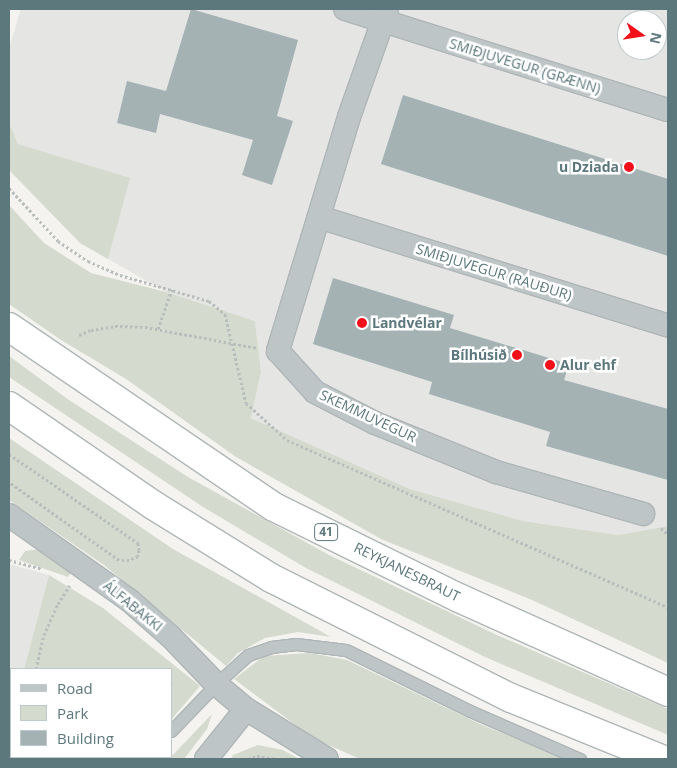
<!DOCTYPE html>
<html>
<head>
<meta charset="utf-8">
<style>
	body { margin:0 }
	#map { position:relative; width:677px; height:768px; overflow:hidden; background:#f4f3ef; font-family:"Open Sans",sans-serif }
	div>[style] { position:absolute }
	.built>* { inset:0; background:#e5e5e3 }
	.green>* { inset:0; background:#d5dace }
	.building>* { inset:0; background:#a4b2b4 }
	.path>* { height:3px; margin-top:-1.5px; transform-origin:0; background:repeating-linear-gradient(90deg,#b8bdbe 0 2.5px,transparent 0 5px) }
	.roads { filter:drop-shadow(1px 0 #afb6b7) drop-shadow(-1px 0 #afb6b7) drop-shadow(0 1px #afb6b7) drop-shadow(0 -1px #afb6b7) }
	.service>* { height:11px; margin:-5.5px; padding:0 5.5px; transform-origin:5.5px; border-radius:5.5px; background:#bec5c7 }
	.minor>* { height:22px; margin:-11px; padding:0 11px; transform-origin:11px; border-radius:11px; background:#bec5c7 }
	.trunk>* { height:28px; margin:-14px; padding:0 14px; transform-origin:14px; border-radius:14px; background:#fff }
	.dots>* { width:14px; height:14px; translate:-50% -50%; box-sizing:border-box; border:2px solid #fff; border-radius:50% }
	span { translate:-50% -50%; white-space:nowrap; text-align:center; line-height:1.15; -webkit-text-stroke:5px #fff; paint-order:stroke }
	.shield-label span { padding:1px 4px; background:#fff; border:1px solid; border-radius:4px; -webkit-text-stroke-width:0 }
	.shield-label { font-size:12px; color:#5c787d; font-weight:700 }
	.street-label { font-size:14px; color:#5c787d }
	.poi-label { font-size:14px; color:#5c787d; font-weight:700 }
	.right { translate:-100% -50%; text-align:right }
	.left { translate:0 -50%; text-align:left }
	.frame { position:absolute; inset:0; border:10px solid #5c787d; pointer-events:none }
	.legend { position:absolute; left:10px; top:668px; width:162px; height:90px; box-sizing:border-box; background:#fff; border:1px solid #bec9cb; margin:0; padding:6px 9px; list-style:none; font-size:15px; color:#5c787d }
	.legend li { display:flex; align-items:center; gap:10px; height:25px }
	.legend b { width:25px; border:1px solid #bec9cb }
	.north { position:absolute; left:617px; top:10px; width:50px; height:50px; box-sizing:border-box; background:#fff; border:1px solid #bec9cb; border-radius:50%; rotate:103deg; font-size:14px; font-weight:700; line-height:20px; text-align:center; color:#5c787d }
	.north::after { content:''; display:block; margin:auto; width:18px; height:22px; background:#f2111b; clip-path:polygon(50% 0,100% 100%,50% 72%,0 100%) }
</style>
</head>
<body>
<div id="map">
	<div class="built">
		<i style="clip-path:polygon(evenodd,21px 9px,668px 9px,668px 526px,618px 535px,523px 521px,410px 489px,251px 418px,261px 372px,255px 321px,166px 292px,80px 243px,18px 144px,9px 123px,9px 48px,21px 9px,627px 20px,657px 20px,657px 50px,627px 50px,627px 20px)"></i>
		<i style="clip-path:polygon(9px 564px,49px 575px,24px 669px,11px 669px,11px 757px,19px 757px,18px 759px,9px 759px)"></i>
	</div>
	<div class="green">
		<i style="clip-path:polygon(9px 123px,18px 144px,130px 178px,108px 259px,80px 243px,9px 170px)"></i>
		<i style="clip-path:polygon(9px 205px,44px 243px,91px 273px,166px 292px,255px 321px,261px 372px,251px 418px,410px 489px,523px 521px,618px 535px,668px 526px,668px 663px,532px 600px,381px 539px,236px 457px,126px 379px,61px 340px,9px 304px)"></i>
		<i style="clip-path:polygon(9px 356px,69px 400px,188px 477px,329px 555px,497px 635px,668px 709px,668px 735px,485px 657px,306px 568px,203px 507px,9px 377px)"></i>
		<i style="clip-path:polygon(9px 438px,173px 549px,331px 637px,298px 632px,265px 638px,238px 653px,226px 666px,104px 565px,9px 500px)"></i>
		<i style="clip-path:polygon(41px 549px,69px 570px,71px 573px,68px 577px,19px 560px,25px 551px)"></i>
		<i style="clip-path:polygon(49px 575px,103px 608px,200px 686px,171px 720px,171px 669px,24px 669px)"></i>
		<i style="clip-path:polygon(310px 653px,347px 660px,482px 725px,566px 759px,360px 759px,313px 738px,234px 679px,264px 656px)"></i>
		<i style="clip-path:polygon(212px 714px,207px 729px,184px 759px,169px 759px)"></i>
		<i style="clip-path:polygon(258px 745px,283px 750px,299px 759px,231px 759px,233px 755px)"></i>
	</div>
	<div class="building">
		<i style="clip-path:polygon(191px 9px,298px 40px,277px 116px,293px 121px,272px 185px,242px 175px,253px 140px,160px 114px,156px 133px,117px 123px,127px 81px,166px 91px)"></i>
		<i style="clip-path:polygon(403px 95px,668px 179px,668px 256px,381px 164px)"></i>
		<i style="clip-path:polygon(333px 278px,454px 315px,450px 328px,569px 364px,564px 380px,668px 409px,668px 480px,546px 446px,550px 432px,429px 394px,432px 382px,313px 344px)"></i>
	</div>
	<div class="path">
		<i style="left:9px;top:188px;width:72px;rotate:47.2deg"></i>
		<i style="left:58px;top:241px;width:36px;rotate:34deg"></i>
		<i style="left:88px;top:261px;width:35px;rotate:24deg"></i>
		<i style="left:120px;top:275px;width:93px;rotate:16.3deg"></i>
		<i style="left:209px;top:301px;width:21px;rotate:39deg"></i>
		<i style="left:225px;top:314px;width:91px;rotate:76.7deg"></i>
		<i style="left:246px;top:403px;width:55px;rotate:42.1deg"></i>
		<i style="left:287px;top:440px;width:416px;rotate:23.7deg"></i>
		<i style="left:158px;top:329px;width:42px;rotate:-70.7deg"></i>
		<i style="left:79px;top:335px;width:13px;rotate:-23deg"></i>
		<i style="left:91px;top:330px;width:24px;rotate:-9deg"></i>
		<i style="left:115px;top:326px;width:30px;rotate:2deg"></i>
		<i style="left:145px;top:327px;width:114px;rotate:10.6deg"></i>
		<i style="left:9px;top:454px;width:157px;rotate:34.6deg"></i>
		<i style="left:138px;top:543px;width:7px;rotate:82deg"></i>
		<i style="left:139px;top:550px;width:6px;rotate:99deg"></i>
		<i style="left:138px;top:556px;width:10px;rotate:156deg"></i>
		<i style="left:129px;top:560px;width:10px;rotate:180deg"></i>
		<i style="left:119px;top:560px;width:135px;rotate:-144.7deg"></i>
		<i style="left:661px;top:528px;width:9px;rotate:41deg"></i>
		<i style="left:9px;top:560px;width:35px;rotate:15deg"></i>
		<i style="left:36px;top:669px;width:35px;rotate:-77deg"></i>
		<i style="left:44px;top:635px;width:34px;rotate:-66deg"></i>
		<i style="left:58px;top:604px;width:22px;rotate:-58deg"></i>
		<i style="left:171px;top:682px;width:5px;rotate:90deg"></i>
		<i style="left:15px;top:759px;width:2px;rotate:-63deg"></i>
		<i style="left:248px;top:759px;width:9px;rotate:-18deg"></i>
		<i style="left:257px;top:756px;width:19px;rotate:9deg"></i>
	</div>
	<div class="roads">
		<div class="service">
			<i style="left:171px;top:731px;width:65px;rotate:-46.2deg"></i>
			<i style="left:216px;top:684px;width:43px;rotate:-42.2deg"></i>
			<i style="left:248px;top:655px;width:24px;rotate:-19deg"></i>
			<i style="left:271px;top:647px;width:25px;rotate:-7deg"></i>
			<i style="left:296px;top:644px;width:50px;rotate:6.8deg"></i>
			<i style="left:346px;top:650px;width:138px;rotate:26.2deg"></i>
			<i style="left:470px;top:711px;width:120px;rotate:23.6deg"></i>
			<i style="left:145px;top:759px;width:4px;rotate:-34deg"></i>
		</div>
		<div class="minor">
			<i style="left:345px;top:9px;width:338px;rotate:17.4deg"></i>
			<i style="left:387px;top:9px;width:114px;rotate:109.4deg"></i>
			<i style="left:349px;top:117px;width:245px;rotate:106.9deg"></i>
			<i style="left:278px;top:351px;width:55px;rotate:47.9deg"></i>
			<i style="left:315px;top:392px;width:68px;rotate:27.3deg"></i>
			<i style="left:375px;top:423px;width:131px;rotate:22deg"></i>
			<i style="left:496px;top:472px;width:153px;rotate:15.9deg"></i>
			<i style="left:319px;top:217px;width:366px;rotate:17.3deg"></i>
			<i style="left:9px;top:515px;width:147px;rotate:35.3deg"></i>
			<i style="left:129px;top:600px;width:56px;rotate:41.4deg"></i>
			<i style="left:171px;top:637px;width:65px;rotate:46.2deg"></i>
			<i style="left:216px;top:684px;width:39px;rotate:40deg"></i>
			<i style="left:246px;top:709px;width:95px;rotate:31.7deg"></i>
			<i style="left:206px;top:759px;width:64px;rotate:-51.3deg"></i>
		</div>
		<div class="trunk">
			<i style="left:9px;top:327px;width:320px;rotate:34.2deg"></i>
			<i style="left:274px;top:507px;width:206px;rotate:26.2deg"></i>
			<i style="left:459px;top:598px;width:229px;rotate:24.2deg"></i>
			<i style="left:9px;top:406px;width:175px;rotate:34.5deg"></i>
			<i style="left:153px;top:505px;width:139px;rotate:31.7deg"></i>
			<i style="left:271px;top:578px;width:268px;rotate:26.6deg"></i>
			<i style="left:511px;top:698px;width:162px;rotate:22.1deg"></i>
		</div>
	</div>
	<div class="dots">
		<i style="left:629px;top:167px;background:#f2111b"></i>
		<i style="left:362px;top:323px;background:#f2111b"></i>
		<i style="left:517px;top:355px;background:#f2111b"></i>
		<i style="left:550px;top:365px;background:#f2111b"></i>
	</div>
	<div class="shield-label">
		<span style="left:326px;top:532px">41</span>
	</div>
	<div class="street-label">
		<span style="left:525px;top:66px;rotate:17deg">SMIÐJUVEGUR (GRÆNN)</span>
		<span style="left:494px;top:272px;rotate:17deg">SMIÐJUVEGUR (RAUÐUR)</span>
		<span style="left:368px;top:416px;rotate:25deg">SKEMMUVEGUR</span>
		<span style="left:407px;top:572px;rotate:26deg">REYKJANESBRAUT</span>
		<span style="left:133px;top:606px;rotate:39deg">ÁLFABAKKI</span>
	</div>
	<div class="poi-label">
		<span class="right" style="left:619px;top:167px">u Dziada</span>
		<span class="left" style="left:372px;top:323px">Landvélar</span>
		<span class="right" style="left:507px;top:355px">Bílhúsið</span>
		<span class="left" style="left:560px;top:365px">Alur ehf</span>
	</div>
	<div class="frame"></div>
	<ul class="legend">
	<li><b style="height:6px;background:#bec5c7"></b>Road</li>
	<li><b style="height:14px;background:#d5dace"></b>Park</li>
	<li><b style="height:14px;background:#a4b2b4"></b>Building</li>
	</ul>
	<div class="north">N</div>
</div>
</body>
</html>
